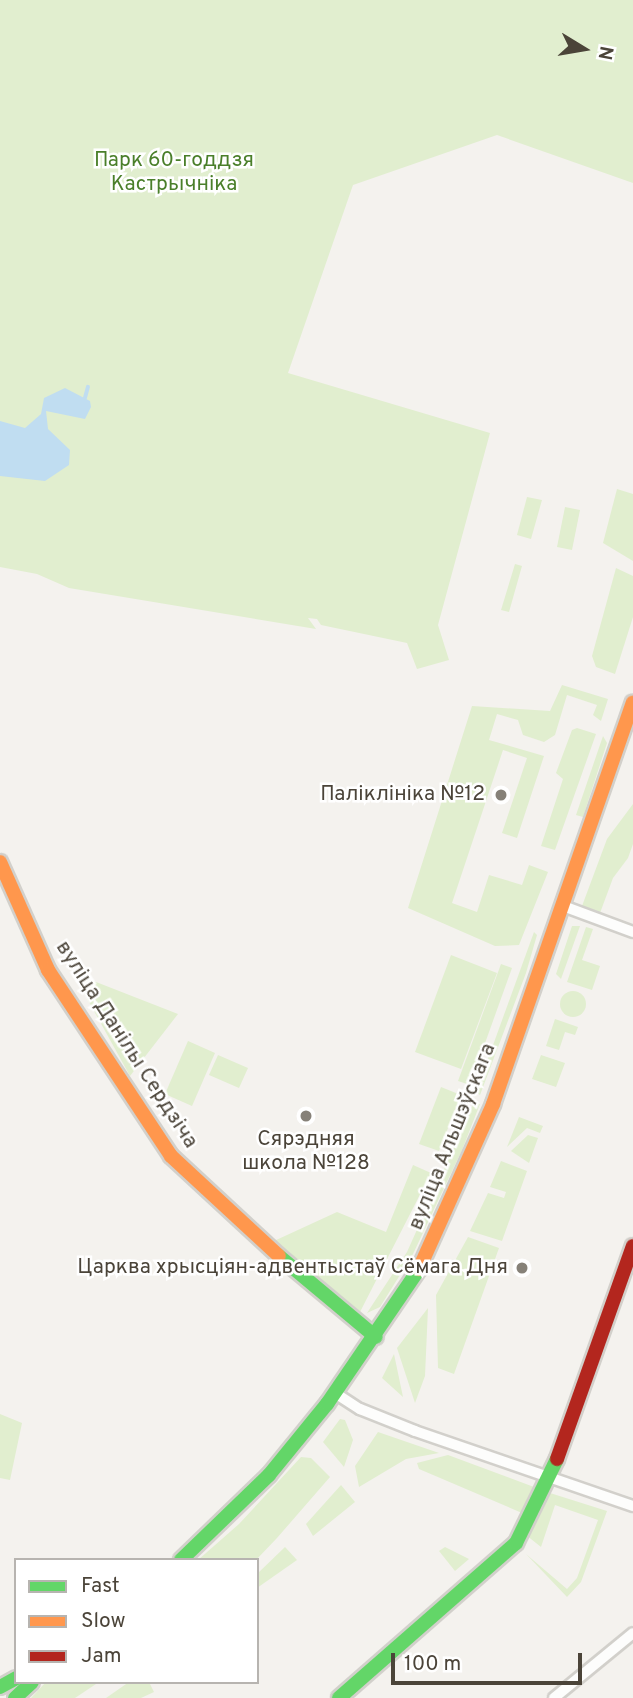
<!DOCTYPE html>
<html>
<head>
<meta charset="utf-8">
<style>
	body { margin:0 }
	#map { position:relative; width:633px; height:1698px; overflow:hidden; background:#f4f2ee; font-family:Overpass,sans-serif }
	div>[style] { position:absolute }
	.green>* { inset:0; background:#e1eecf }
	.round { border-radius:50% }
	.water>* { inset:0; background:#c0ddf1 }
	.stream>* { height:3.5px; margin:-1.75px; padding:0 1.75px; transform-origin:1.75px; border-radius:1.75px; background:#c0ddf1 }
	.roads { filter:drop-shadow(2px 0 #d2d0cb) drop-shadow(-2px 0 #d2d0cb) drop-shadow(0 2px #d2d0cb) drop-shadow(0 -2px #d2d0cb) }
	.street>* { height:10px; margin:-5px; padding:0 5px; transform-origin:5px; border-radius:5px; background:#fdfdfc }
	.fast>* { height:14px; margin:-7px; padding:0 7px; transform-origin:7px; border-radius:7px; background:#63d668 }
	.slow>* { height:14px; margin:-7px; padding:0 7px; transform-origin:7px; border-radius:7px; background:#ff974d }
	.jam>* { height:14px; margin:-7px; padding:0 7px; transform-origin:7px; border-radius:7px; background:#b3261e }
	.dots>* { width:19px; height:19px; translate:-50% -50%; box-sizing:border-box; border:4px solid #fff; border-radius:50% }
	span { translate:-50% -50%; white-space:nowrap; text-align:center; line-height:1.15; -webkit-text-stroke:5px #fff; paint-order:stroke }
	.park-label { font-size:21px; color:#4a7f2a }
	.poi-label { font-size:21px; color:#4b4439 }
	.right { translate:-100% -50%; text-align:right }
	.street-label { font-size:21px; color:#4b4439 }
	.legend { position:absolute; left:14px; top:1558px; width:245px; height:126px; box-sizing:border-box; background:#fff; border:2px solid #b7b4b0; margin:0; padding:9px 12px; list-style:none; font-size:21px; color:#4b4439 }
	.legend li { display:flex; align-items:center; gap:14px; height:35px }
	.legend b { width:35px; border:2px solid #b7b4b0 }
	.north { position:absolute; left:549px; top:14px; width:70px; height:70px; -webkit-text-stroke:5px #fff; paint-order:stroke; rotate:101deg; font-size:19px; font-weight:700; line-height:28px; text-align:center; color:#4b4439 }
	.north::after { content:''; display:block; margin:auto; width:24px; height:32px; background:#4b4439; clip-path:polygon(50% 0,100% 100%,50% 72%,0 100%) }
	.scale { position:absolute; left:391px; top:1653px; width:191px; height:32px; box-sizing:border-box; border:4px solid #4b4439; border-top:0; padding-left:9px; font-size:21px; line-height:24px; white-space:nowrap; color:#4b4439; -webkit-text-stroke:5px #fff; paint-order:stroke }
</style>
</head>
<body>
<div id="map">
	<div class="green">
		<i style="clip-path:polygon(0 0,633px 0,633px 183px,497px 135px,353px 185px,288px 373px,490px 433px,438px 625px,449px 660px,417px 669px,407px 643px,321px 625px,317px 619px,308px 618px,316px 629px,69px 588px,37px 574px,0 567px)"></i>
		<i style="clip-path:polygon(617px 489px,633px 494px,633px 561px,603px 543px)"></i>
		<i style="clip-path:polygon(527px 497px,542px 500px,531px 539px,517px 535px)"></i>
		<i style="clip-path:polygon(565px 507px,580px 510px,572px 550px,557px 547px)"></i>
		<i style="clip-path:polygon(515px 564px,522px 566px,509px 612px,501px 610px)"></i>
		<i style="clip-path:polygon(616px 568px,633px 576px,633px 617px,615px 674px,596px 667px,592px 656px)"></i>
		<i style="clip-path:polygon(562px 685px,608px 699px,601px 721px,593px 715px,597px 705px,567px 695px,555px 735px,544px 742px,523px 735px,518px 720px,497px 714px,489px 740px,544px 756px,517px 838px,502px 833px,527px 758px,503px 750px,452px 903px,477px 912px,489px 875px,522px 885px,529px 865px,548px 872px,519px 945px,495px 946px,408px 908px,472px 706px,550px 711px)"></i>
		<i style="clip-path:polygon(577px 728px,596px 734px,555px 850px,541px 846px,563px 779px,556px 773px,572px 730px)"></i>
		<i style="clip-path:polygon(603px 736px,607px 743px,583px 817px,576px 815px)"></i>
		<i style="clip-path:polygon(633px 804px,633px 844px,628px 858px,613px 878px,600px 913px,582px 906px,607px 839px)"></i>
		<i style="clip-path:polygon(572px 926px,580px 926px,561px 979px,556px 974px)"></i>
		<i style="clip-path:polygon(586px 927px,593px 929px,582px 960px,600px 966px,592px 990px,567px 982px)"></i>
		<i style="clip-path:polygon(534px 932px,537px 935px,526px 973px,480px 1095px,476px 1092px)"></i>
		<i style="clip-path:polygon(451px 955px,497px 973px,461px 1069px,415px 1052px)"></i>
		<i style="clip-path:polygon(501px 964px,512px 968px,470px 1085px,458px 1081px)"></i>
		<i style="clip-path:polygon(73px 973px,178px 1014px,130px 1076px)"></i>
		<i class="round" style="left:560px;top:991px;width:26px;height:26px"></i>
		<i style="clip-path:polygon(555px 1019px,578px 1027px,575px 1035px,565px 1032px,559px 1050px,546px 1046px)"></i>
		<i style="clip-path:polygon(188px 1041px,215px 1053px,192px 1106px,165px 1094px)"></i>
		<i style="clip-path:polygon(218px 1055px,248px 1068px,239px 1088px,209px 1075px)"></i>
		<i style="clip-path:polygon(541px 1055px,565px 1063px,556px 1087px,532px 1079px)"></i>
		<i style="clip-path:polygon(441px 1087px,461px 1095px,439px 1151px,419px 1144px)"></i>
		<i style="clip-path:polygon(474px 1102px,480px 1104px,462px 1150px,413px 1254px,380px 1307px,367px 1313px,407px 1252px)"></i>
		<i style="clip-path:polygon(519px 1117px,543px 1126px,540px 1133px,527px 1128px,507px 1147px)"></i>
		<i style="clip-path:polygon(528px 1135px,538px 1138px,529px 1163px,511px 1151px)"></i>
		<i style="clip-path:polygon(501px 1161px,527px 1171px,502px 1241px,470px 1231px,488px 1193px,504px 1198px,506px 1192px,490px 1187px)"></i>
		<i style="clip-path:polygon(413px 1165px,431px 1173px,360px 1312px,274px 1241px,337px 1212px,386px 1232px)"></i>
		<i style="clip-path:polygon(468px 1237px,499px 1248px,454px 1374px,438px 1368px,436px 1295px)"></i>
		<i style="clip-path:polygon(428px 1308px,425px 1376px,415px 1403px,397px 1348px)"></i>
		<i style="clip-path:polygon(394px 1354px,403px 1397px,382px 1378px)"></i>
		<i style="clip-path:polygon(0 1414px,22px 1423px,10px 1480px,0 1478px)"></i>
		<i style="clip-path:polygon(340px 1419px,345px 1420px,353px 1440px,344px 1467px,323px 1442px)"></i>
		<i style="clip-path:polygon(378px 1432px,439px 1453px,406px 1459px,359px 1487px,355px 1466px)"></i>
		<i style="clip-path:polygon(448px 1455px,534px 1487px,522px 1513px,419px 1469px,417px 1463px)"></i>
		<i style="clip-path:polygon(301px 1457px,311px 1458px,330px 1477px,277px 1538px,256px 1560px,198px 1560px,239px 1524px)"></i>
		<i style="clip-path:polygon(341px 1485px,355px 1502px,313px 1536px,306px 1524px)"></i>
		<i style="clip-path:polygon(550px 1493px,607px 1511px,581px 1582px,567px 1597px,526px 1554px,567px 1589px,577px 1578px,598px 1520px,555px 1505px,541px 1547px,526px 1535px)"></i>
		<i style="clip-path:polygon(285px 1547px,297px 1560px,257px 1588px,257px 1574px)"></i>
		<i style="clip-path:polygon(445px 1547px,469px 1559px,455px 1571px,439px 1551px)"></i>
		<i style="clip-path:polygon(46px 1682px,99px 1682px,75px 1698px,31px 1698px)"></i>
		<i style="clip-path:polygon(129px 1682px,149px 1682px,154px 1692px,141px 1698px,106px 1698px)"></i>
	</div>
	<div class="water">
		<i style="clip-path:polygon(65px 388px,90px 401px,91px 407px,85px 419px,46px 411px,48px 429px,70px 450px,69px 465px,45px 481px,0 476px,0 421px,25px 428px,41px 414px,44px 398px)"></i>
	</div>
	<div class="stream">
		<i style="left:85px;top:398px;width:11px;rotate:-75deg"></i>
	</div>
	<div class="roads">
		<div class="street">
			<i style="left:563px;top:906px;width:75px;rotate:20.4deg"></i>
			<i style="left:335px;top:1393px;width:30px;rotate:33deg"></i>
			<i style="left:360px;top:1409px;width:59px;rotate:21.8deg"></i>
			<i style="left:415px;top:1431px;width:231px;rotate:19deg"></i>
			<i style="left:554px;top:1698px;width:102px;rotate:-39.4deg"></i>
		</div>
		<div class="fast">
			<i style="left:279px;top:1256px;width:126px;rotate:39.9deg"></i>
			<i style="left:181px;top:1560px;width:122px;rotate:-44deg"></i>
			<i style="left:269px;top:1475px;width:92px;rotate:-50.8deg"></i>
			<i style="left:327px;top:1404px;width:163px;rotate:-55.7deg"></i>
			<i style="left:0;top:1687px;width:18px;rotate:-29deg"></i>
			<i style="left:15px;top:1698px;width:23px;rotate:-43deg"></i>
			<i style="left:339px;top:1698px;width:235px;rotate:-41.2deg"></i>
			<i style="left:516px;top:1543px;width:93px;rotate:-64deg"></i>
		</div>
		<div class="slow">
			<i style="left:0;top:862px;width:118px;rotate:66deg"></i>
			<i style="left:48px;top:970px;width:223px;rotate:56.5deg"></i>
			<i style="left:171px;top:1156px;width:147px;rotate:42.8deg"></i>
			<i style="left:419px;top:1269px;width:181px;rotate:-65.8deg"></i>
			<i style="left:493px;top:1104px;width:425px;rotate:-70.8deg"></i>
		</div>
		<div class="jam">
			<i style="left:557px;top:1459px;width:226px;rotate:-70.4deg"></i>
		</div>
	</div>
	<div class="dots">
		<i style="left:501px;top:795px;background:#868178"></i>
		<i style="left:306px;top:1116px;background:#868178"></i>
		<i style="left:522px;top:1268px;background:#868178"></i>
	</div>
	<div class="park-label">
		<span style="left:174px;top:173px">Парк 60-годдзя<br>Кастрычніка</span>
	</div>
	<div class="poi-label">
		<span class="right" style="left:485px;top:795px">Паліклініка №12</span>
		<span style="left:306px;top:1152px">Сярэдняя<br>школа №128</span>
		<span class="right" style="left:508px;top:1268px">Царква хрысціян-адвентыстаў Сёмага Дня</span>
	</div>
	<div class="street-label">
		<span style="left:126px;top:1045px;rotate:57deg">вуліца Данілы Сердзіча</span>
		<span style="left:453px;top:1137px;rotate:-68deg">вуліца Альшэўскага</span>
	</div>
	<ul class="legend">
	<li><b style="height:9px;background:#63d668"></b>Fast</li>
	<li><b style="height:9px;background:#ff974d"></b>Slow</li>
	<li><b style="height:9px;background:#b3261e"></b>Jam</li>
	</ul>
	<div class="north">N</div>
	<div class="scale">100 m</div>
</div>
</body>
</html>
